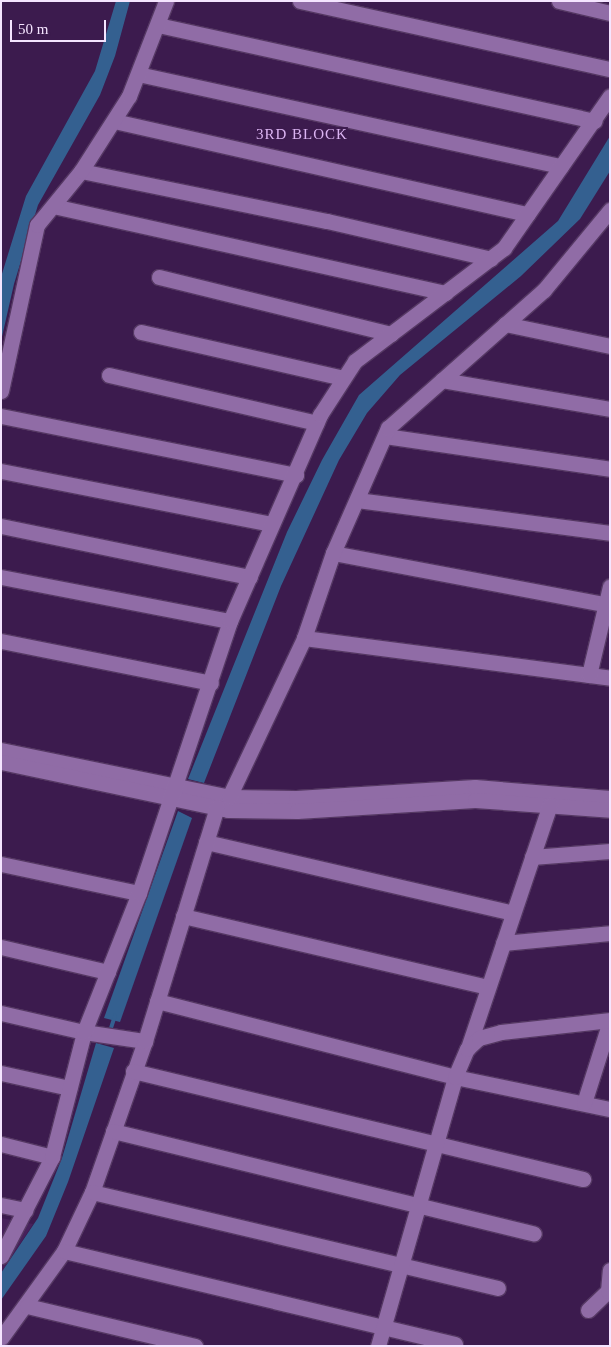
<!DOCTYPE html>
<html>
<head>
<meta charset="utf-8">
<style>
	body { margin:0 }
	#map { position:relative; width:611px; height:1347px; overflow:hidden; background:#3c1b4e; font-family:"Times New Roman",serif }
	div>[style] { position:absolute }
	.built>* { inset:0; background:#47215b }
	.water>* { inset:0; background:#346090 }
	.stream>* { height:4px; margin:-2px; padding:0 2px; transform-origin:2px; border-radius:2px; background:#346090 }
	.roads { filter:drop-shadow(1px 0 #553863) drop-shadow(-1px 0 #553863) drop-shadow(0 1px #553863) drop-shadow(0 -1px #553863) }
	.minor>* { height:15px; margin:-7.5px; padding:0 7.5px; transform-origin:7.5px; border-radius:7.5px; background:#906ca6 }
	span { translate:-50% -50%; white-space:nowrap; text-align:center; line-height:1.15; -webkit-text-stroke:4px #3c1b4e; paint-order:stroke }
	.quarter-label { font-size:15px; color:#dbb4f2; letter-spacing:1px }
	.frame { position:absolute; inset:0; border:2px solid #f5e5ff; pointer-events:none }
	.scale { position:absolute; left:10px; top:20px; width:96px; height:22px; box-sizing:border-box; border:2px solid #f5e5ff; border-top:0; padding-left:6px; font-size:15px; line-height:18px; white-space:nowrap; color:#f5e5ff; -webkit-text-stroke:4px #3c1b4e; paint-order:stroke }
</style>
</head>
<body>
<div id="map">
	<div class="built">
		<i style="clip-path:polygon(1px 1218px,33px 1224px,1px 1273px)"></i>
	</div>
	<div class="water">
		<i style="clip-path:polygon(116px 1px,130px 1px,115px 56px,100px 95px,38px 205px,14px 284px,1px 341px,1px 277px,26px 196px,95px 71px)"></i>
		<i style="clip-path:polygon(610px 136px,610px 171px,580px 219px,521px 276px,400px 375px,367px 413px,339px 460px,281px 586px,204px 783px,188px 779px,287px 532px,322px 460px,359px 395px,558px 221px)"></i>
		<i style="clip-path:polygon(178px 811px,192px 818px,120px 1022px,104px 1018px)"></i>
		<i style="clip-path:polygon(96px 1043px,114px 1048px,68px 1182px,46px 1236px,1px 1300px,1px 1273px,38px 1218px,62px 1158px)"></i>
	</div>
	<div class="stream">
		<i style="left:110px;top:1031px;width:16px;rotate:-72deg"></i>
	</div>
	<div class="roads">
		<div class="minor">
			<i style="left:300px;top:1px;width:317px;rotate:12.4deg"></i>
			<i style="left:559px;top:1px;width:52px;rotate:13.2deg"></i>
			<i style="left:158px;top:25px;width:447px;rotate:12.4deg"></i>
			<i style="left:138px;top:74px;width:433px;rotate:12.3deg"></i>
			<i style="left:114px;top:121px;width:424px;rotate:12.7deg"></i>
			<i style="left:81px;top:171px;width:251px;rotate:11.5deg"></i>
			<i style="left:327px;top:221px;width:168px;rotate:13deg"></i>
			<i style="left:53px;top:206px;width:402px;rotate:12.5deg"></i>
			<i style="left:159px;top:277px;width:239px;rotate:13.8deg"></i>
			<i style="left:505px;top:324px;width:107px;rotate:11.8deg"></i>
			<i style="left:141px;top:332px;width:207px;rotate:12.8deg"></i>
			<i style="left:109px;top:375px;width:213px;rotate:13deg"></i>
			<i style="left:442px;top:380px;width:170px;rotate:9.8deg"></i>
			<i style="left:1px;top:391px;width:170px;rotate:-77.8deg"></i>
			<i style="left:37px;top:225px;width:70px;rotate:-50.8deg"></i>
			<i style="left:81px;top:171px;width:89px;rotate:-57.4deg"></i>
			<i style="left:129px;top:96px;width:102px;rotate:-68.7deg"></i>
			<i style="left:1px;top:416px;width:301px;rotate:11.3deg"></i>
			<i style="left:385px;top:436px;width:227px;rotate:8.3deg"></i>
			<i style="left:1px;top:471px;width:275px;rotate:11.1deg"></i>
			<i style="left:357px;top:500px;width:255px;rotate:7.4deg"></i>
			<i style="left:1px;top:526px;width:254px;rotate:11.6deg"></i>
			<i style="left:333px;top:553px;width:276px;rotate:10.7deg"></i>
			<i style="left:1px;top:577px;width:233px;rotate:10.9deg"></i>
			<i style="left:304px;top:638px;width:309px;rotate:7.4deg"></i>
			<i style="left:1px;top:641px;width:214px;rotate:11.3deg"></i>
			<i style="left:589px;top:675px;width:91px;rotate:-76.7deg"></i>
			<i style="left:1px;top:750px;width:233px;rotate:11.6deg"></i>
			<i style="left:229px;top:797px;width:67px;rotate:0.9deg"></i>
			<i style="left:296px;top:798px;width:179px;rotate:-3.5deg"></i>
			<i style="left:475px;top:787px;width:135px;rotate:4.7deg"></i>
			<i style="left:1px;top:762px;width:232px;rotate:11.9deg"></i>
			<i style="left:228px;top:810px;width:69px;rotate:0.8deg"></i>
			<i style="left:297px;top:811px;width:178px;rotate:-3.5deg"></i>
			<i style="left:475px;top:800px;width:135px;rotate:4.2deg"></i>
			<i style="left:229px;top:797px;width:176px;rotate:-64.7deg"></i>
			<i style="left:304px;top:638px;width:90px;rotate:-71.2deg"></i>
			<i style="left:333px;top:553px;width:137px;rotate:-66.3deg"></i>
			<i style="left:388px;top:428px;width:208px;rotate:-41.5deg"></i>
			<i style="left:544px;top:290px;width:104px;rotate:-50.5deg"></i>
			<i style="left:206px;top:842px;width:315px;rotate:13deg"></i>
			<i style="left:532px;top:857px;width:78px;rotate:-4.4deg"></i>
			<i style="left:1px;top:864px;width:141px;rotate:11.9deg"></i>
			<i style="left:183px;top:916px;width:313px;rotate:13.1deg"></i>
			<i style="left:503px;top:943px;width:107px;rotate:-5.3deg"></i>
			<i style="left:1px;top:947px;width:110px;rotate:13.2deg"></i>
			<i style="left:157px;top:1001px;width:308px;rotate:14.3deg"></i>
			<i style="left:455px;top:1077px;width:158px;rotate:11.7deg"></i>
			<i style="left:1px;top:1013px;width:85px;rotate:12.9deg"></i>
			<i style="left:84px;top:1032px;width:62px;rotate:8.4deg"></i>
			<i style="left:145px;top:1041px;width:160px;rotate:109.3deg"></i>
			<i style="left:92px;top:1192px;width:65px;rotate:115.4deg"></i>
			<i style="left:64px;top:1251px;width:107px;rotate:125.9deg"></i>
			<i style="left:145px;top:1041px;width:245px;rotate:-72.9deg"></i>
			<i style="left:468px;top:1048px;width:256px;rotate:-71.4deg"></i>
			<i style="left:133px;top:1071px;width:463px;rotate:13.5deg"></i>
			<i style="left:1px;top:1073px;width:70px;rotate:12.4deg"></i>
			<i style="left:584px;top:1103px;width:86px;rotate:-72.4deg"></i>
			<i style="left:113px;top:1131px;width:433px;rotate:13.7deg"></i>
			<i style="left:1px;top:1144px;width:53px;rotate:14.3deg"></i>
			<i style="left:92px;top:1192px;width:417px;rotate:13.3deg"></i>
			<i style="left:1px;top:1205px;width:25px;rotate:12deg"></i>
			<i style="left:64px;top:1251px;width:402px;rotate:13.4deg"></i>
			<i style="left:1px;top:1256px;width:111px;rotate:-62.7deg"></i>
			<i style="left:52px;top:1157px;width:129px;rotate:-75.6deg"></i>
			<i style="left:84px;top:1032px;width:149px;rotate:-68.4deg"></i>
			<i style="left:139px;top:893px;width:287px;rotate:-71.5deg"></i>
			<i style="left:230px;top:621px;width:225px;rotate:-66.4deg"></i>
			<i style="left:320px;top:415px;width:64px;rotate:-57.1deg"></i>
			<i style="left:355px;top:361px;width:187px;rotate:-37.2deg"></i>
			<i style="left:504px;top:248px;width:185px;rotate:-55.1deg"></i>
			<i style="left:27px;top:1306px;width:173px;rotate:13.4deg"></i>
			<i style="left:588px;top:1310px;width:28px;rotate:-44deg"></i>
			<i style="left:608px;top:1291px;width:21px;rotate:-85deg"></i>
			<i style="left:378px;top:1346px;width:280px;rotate:-74deg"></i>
			<i style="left:455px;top:1077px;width:30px;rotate:-67deg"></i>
			<i style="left:467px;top:1049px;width:16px;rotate:-43deg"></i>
			<i style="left:479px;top:1038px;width:23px;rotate:-15deg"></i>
			<i style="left:501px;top:1032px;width:110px;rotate:-6.3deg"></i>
		</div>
	</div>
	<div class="quarter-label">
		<span style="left:302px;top:135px">3RD BLOCK</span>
	</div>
	<div class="frame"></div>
	<div class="scale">50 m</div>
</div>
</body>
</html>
